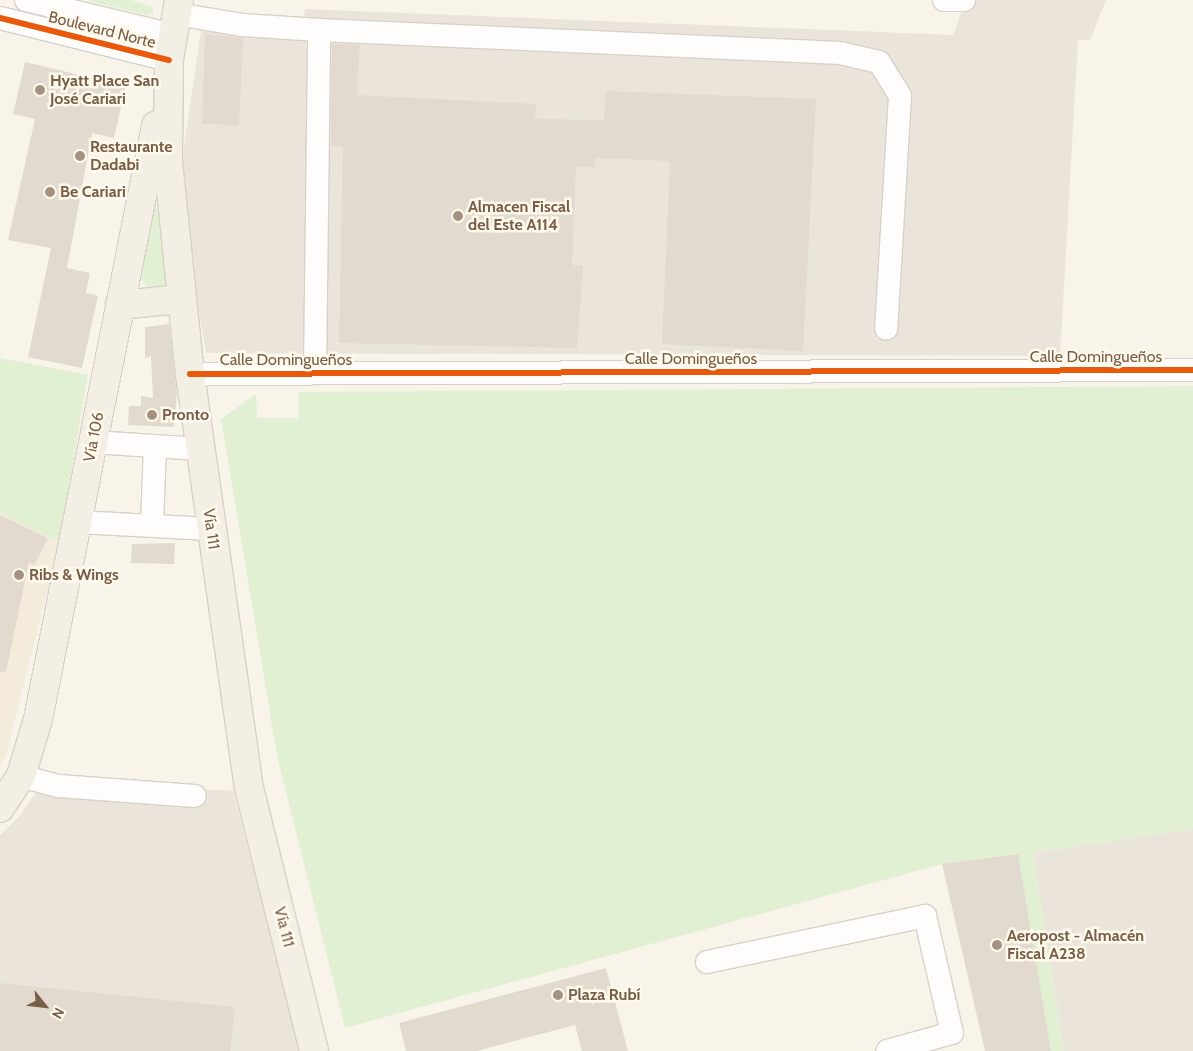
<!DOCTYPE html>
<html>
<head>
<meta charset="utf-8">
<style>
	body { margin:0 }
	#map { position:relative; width:1193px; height:1051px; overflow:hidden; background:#f8f4ea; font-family:Cabin,sans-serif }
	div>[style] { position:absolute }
	.residential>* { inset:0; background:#f4ebda }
	.industrial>* { inset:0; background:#ebe4db }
	.green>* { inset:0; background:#e1f0d3 }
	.building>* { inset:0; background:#e3dacf }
	.roads { filter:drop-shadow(1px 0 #d7d1c8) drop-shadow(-1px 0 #d7d1c8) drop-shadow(0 1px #d7d1c8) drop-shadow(0 -1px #d7d1c8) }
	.minor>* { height:22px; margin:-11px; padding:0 11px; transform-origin:11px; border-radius:11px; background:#fefdfc }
	.major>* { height:28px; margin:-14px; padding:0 14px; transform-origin:14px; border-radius:14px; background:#f3efe5 }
	.cycleway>* { height:6px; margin:-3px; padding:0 3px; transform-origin:3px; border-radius:3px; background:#e8590c }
	.dots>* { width:14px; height:14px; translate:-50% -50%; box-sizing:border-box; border:2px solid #fffaec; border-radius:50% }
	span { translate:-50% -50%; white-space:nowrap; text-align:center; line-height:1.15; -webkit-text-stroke:5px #fffaec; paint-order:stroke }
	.street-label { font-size:16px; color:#795e47 }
	.poi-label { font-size:16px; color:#795e47; font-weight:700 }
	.left { translate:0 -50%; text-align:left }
	.north { position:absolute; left:20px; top:981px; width:50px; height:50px; -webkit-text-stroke:4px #fffaec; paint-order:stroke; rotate:119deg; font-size:14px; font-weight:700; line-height:20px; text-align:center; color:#795e47 }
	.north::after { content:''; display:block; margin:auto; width:18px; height:22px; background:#795e47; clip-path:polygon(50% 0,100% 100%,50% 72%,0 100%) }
</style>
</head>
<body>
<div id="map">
	<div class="residential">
		<i style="clip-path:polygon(0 513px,59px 542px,7px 753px,0 767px)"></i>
	</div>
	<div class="industrial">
		<i style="clip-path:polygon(966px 0,1106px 0,1090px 40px,1078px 40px,1060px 356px,206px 353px,178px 187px,201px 31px,302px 37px,305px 9px,953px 35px)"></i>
		<i style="clip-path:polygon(45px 780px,233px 791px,301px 1051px,0 1051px,0 835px,19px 817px)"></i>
		<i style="clip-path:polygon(1193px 829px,1193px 1051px,1064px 1051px,1033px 853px)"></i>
	</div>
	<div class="green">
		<i style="clip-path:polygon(85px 0,131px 0,153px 7px,153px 13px,146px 15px)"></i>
		<i style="clip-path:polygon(154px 194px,168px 279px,162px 287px,154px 290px,146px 286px,141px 278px)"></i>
		<i style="clip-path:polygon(0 358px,88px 375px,59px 542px,0 513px)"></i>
		<i style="clip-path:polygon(1193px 386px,1193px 829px,1033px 853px,1064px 1051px,1051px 1051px,1017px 854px,942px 864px,345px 1028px,277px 756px,221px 419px,256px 394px,257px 418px,298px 418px,299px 392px)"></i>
	</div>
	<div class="building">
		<i style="clip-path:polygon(205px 34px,243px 38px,239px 125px,202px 124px)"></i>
		<i style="clip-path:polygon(332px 44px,360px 45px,357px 95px,536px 104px,535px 119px,604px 120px,606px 91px,816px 99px,803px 351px,662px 344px,670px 161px,595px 158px,595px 167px,576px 167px,572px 265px,583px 266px,577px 348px,339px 343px,343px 147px,331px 145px)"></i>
		<i style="clip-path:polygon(25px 62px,126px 86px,114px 138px,92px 133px,67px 268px,90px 273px,86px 293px,98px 296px,82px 368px,28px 357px,51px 248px,8px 240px,35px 119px,13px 114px)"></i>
		<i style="clip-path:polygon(169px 324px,177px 394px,174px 427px,128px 425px,129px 406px,141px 406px,141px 396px,153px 398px,151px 356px,145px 358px,145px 327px)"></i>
		<i style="clip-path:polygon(0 515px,48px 538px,34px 565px,29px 562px,6px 672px,0 672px)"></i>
		<i style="clip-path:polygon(175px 543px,174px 564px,131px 563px,132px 544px)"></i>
		<i style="clip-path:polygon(1018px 854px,1031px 932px,1051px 1051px,985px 1051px,942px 864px)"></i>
		<i style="clip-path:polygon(606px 968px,628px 1051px,582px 1051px,575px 1025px,477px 1051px,406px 1051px,399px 1023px)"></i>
		<i style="clip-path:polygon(0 983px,235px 1007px,230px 1051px,0 1051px)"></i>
	</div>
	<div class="roads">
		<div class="minor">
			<i style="left:26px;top:0;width:151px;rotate:13.4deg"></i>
			<i style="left:944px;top:0;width:20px"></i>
			<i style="left:177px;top:14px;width:67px;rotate:9.5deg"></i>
			<i style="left:243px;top:25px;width:76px;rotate:3.8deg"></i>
			<i style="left:319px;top:30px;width:522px;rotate:2.53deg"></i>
			<i style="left:840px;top:53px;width:40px;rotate:13deg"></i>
			<i style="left:879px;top:62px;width:40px;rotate:58deg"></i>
			<i style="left:900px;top:96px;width:233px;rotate:93.4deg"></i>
			<i style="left:0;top:18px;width:174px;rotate:14deg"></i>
			<i style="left:315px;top:373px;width:343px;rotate:-89.3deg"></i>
			<i style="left:190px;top:374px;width:1003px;rotate:-0.23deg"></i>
			<i style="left:93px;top:442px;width:107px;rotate:3.7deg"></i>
			<i style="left:78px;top:522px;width:132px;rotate:3deg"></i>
			<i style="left:152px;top:525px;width:79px;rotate:-87.8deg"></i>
			<i style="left:21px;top:776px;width:39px;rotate:15deg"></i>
			<i style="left:59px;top:786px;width:136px;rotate:4.2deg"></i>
			<i style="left:707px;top:962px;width:223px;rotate:-11.9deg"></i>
			<i style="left:925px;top:916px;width:120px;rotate:77deg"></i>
			<i style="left:952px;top:1033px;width:67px;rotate:164.5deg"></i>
		</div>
		<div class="major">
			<i style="left:179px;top:0;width:61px;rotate:99.5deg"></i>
			<i style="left:169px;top:60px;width:102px;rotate:90.6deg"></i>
			<i style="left:168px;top:162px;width:213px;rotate:84.1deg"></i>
			<i style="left:190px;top:374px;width:418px;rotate:81.9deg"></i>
			<i style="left:249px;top:788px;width:271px;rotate:76.1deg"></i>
			<i style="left:120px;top:305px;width:61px;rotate:-5.6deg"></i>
			<i style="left:0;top:808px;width:38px;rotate:-57deg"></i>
			<i style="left:21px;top:776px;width:59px;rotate:-73.4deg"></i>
			<i style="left:38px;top:719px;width:605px;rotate:-78.75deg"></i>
		</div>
	</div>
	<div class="cycleway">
		<i style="left:0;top:18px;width:174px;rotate:14deg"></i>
		<i style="left:190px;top:374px;width:1003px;rotate:-0.23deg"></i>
	</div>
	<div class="dots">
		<i style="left:40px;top:90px;background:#a59280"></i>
		<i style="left:80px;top:156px;background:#a59280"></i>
		<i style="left:50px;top:192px;background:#a59280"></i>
		<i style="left:458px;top:216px;background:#a59280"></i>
		<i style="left:152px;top:415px;background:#a59280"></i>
		<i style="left:19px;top:575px;background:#a59280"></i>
		<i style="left:997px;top:945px;background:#a59280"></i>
		<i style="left:558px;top:995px;background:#a59280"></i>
	</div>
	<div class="street-label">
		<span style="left:102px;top:30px;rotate:14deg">Boulevard Norte</span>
		<span style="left:1096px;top:357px">Calle Domingueños</span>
		<span style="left:691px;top:359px">Calle Domingueños</span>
		<span style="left:286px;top:360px">Calle Domingueños</span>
		<span style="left:94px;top:437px;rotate:-79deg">Vía 106</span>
		<span style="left:211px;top:529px;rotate:82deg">Vía 111</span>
		<span style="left:284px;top:927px;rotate:76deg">Vía 111</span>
	</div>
	<div class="poi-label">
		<span class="left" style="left:50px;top:90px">Hyatt Place San<br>José Cariari</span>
		<span class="left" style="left:90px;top:156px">Restaurante<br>Dadabi</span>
		<span class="left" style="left:60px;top:192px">Be Cariari</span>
		<span class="left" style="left:468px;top:216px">Almacen Fiscal<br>del Este A114</span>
		<span class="left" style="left:162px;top:415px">Pronto</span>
		<span class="left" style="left:29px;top:575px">Ribs &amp; Wings</span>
		<span class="left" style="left:1007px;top:945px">Aeropost - Almacén<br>Fiscal A238</span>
		<span class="left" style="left:568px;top:995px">Plaza Rubí</span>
	</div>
	<div class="north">N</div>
</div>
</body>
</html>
